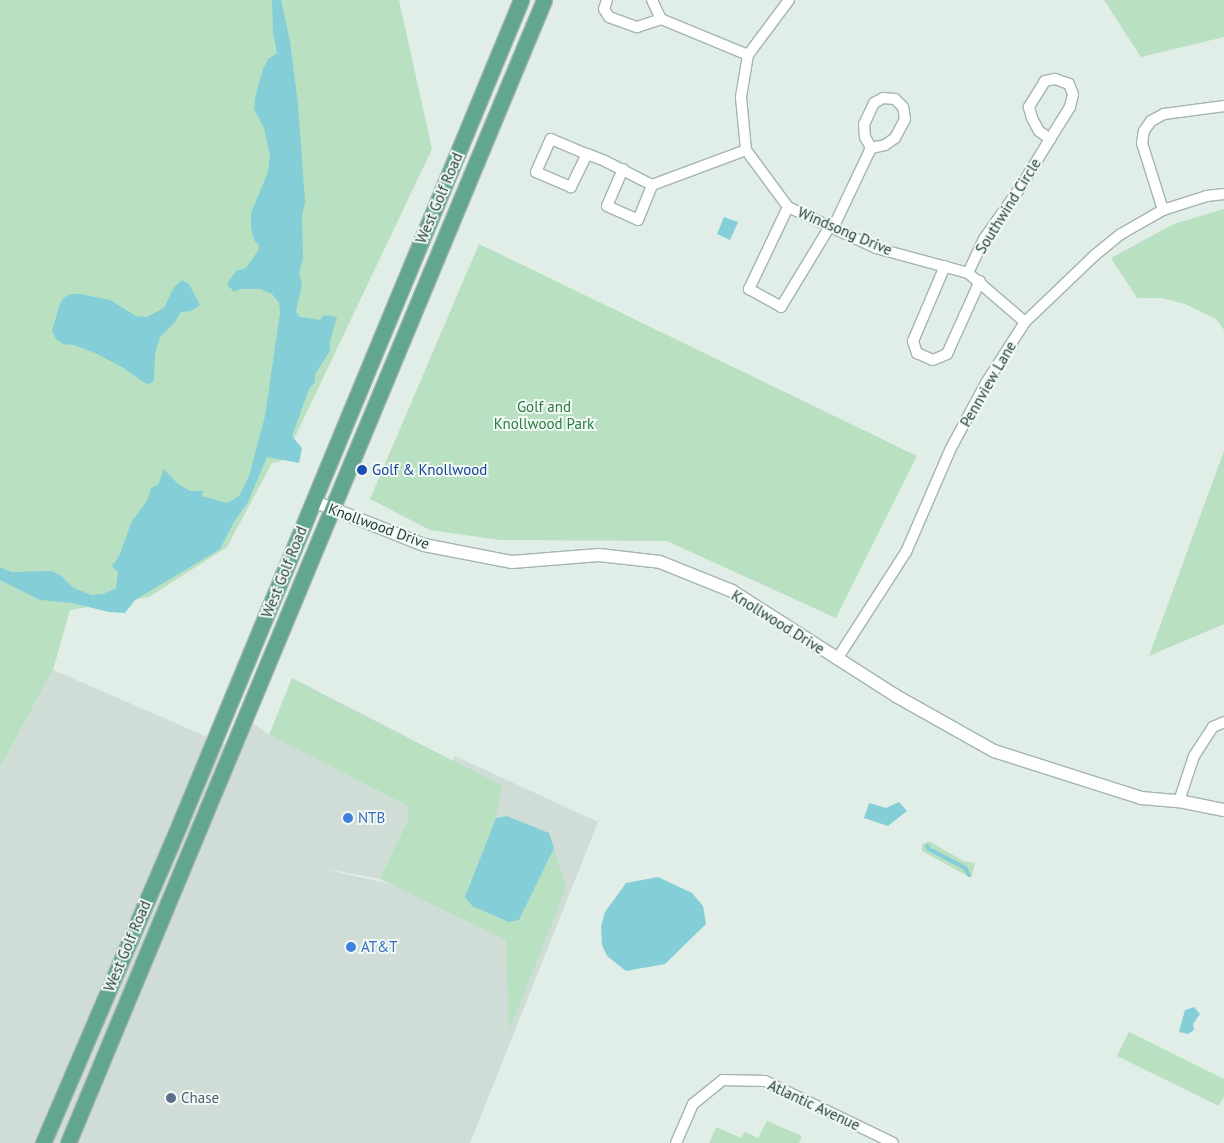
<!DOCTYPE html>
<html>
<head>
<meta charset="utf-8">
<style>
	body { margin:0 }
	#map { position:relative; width:1224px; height:1143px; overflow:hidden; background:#e1ede7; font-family:"PT Sans",sans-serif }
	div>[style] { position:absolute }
	.built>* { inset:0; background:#cfddd6 }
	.green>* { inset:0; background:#b8e0c1 }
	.water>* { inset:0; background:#84cfd7 }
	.stream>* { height:4px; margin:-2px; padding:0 2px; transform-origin:2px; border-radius:2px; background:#84cfd7 }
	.roads { filter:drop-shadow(1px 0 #a3b5ae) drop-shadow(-1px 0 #a3b5ae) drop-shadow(0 1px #a3b5ae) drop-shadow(0 -1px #a3b5ae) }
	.minor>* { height:10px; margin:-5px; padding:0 5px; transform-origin:5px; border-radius:5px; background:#fff }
	.tertiary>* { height:12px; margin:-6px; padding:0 6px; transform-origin:6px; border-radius:6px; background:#fff }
	.primary>* { height:15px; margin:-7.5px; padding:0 7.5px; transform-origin:7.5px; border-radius:7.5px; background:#62a691 }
	.dots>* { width:14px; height:14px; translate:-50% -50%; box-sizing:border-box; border:2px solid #f2f9f5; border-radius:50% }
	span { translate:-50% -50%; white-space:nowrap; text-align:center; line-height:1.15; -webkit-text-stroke:4px #f2f9f5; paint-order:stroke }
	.street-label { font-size:15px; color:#203f35 }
	.park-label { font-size:15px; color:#267a42 }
	.transit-label { font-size:15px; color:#164399 }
	.left { translate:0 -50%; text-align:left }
	.shop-label { font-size:15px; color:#366cbe }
	.service-label { font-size:15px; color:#4e5e75 }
</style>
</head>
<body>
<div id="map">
	<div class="built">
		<i style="clip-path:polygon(53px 670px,240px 751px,251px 722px,269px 735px,406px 805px,409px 817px,380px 879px,316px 867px,390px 884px,455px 756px,598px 822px,470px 1143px,0 1143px,0 767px)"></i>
	</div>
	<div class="green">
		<i style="clip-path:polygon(0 0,399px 0,432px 149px,284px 460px,272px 463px,227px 547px,149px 597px,70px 610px,53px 670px,0 767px)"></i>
		<i style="clip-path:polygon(1104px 0,1224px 0,1224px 37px,1141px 57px)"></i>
		<i style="clip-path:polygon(1224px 209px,1224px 330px,1216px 319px,1185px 304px,1162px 298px,1137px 298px,1111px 258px,1174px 224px)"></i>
		<i style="clip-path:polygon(479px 244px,917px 456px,836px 618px,667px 541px,500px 540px,430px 530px,370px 499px)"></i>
		<i style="clip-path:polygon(1224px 451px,1224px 624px,1149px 656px)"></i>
		<i style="clip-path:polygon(292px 678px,502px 786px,496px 818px,465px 896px,472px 906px,509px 922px,520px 919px,554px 848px,566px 888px,509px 1031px,506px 940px,380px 879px,409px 817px,406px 805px,269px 735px)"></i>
		<i style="clip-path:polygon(929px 841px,963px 861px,975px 863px,971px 878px,922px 851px,922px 845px)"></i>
		<i style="clip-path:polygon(1129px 1032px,1224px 1079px,1224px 1096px,1219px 1106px,1117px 1056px)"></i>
		<i style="clip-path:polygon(767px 1121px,802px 1136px,799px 1143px,709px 1143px,716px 1127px,741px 1138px,745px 1132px,758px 1138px)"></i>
	</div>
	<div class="water">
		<i style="clip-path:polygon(272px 0,281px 0,290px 41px,298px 104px,305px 202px,302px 217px,303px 259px,299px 272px,302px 284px,296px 312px,300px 317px,315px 319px,320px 320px,324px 315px,337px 317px,330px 341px,330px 351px,315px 374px,315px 382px,309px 389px,292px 436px,302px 448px,299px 463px,267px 457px,248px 502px,234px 522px,220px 549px,135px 600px,125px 613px,109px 612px,72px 603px,40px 600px,0 580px,0 567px,11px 572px,51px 571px,60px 575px,74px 588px,92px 595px,103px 594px,116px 588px,118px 572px,112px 566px,119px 556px,132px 521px,147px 501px,151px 488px,158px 485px,164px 469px,178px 484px,190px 491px,204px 491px,201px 496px,227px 503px,239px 496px,249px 476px,265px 416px,280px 313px,279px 303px,272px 294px,260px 289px,241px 289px,234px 292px,227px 284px,236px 271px,246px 268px,258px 251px,259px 245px,254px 240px,251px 228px,251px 213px,268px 172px,270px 155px,264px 128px,254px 109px,255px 98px,263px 69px,268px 59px,277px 53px,273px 33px)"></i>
		<i style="clip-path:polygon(724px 217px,738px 222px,730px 240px,717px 234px)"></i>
		<i style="clip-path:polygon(182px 280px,189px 284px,200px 305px,191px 311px,181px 312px,175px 322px,160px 337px,155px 354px,154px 380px,150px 384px,145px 383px,122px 367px,95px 353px,74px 345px,63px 344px,56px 339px,52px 331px,59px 307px,63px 298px,71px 294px,80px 294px,110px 300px,136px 316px,147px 317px,164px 308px,174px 287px)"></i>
		<i style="clip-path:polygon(899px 802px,907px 811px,888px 826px,864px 818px,869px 803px,886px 808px)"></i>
		<i style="clip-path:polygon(507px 816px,549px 833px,554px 848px,519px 920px,509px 922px,472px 906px,465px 897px,496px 818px)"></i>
		<i style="clip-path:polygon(658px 877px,692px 893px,703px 906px,706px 924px,665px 964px,626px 971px,607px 956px,602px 945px,601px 926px,605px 912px,626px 883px)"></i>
		<i style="clip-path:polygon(1194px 1007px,1200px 1014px,1193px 1024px,1194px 1030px,1188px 1034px,1179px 1032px,1185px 1010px)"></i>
	</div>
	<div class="stream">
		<i style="left:927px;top:846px;width:4px;rotate:56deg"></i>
		<i style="left:929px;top:849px;width:41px;rotate:27.8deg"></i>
		<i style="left:965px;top:868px;width:8px;rotate:60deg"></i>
	</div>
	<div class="roads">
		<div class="minor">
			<i style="left:607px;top:0;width:9px;rotate:108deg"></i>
			<i style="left:604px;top:9px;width:9px;rotate:58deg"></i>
			<i style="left:609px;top:17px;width:30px;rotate:20deg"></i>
			<i style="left:637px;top:27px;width:25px;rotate:-18deg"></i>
			<i style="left:661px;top:19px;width:94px;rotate:22.5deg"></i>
			<i style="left:652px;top:0;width:21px;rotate:65deg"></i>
			<i style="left:789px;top:0;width:69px;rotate:126.7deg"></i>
			<i style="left:748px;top:55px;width:43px;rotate:99.5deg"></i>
			<i style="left:741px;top:97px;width:53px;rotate:84.6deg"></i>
			<i style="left:746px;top:150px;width:71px;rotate:53.6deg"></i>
			<i style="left:788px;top:207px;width:97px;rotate:25deg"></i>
			<i style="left:876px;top:248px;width:95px;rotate:15.2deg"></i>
			<i style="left:968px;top:273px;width:75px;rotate:40.7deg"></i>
			<i style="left:587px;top:154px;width:37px;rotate:116deg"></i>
			<i style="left:571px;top:187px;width:38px;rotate:-157deg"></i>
			<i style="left:536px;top:172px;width:36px;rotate:-66deg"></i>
			<i style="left:551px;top:139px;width:39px;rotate:23deg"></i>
			<i style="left:587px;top:154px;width:19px;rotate:21deg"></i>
			<i style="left:605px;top:161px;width:53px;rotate:27.1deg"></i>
			<i style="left:623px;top:169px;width:40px;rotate:113.4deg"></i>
			<i style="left:607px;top:206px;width:34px;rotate:24deg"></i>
			<i style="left:638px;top:220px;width:38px;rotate:-68deg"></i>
			<i style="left:652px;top:185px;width:100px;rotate:-20.4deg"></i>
			<i style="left:788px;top:207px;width:91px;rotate:115.4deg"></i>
			<i style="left:749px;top:289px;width:37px;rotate:29deg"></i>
			<i style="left:781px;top:307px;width:95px;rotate:-58.8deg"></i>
			<i style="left:1163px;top:210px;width:70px;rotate:-107.4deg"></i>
			<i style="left:1142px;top:143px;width:12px;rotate:-81deg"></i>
			<i style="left:1144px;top:131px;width:12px;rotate:-55deg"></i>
			<i style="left:1151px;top:121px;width:15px;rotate:-28deg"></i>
			<i style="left:1164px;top:114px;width:61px;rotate:-7.6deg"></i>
			<i style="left:833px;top:228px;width:89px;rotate:-64.6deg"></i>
			<i style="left:871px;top:148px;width:14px;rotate:-12deg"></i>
			<i style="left:885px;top:145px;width:12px;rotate:-35deg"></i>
			<i style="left:895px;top:138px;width:21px;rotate:-62deg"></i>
			<i style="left:905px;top:119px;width:12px;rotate:-99deg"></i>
			<i style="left:903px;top:107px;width:11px;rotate:-135deg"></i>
			<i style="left:895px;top:99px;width:12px;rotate:-175deg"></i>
			<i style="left:883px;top:98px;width:10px;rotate:151deg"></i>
			<i style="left:874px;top:103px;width:23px;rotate:115deg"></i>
			<i style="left:864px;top:124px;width:13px;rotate:86deg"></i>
			<i style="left:865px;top:137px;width:13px;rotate:61deg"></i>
			<i style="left:945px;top:266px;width:82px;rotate:113.1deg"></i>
			<i style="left:913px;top:341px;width:13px;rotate:72deg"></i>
			<i style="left:917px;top:353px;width:17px;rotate:24deg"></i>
			<i style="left:933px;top:360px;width:15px;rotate:-23deg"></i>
			<i style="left:947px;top:354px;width:80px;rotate:-65.7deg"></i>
			<i style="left:968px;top:273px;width:38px;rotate:-65deg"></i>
			<i style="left:984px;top:239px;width:66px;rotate:-54.9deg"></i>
			<i style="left:1022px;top:185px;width:54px;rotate:-58.7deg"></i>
			<i style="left:1050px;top:139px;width:38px;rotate:-58deg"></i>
			<i style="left:1070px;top:107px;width:13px;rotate:-77deg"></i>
			<i style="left:1073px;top:94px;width:11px;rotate:-112deg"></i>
			<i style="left:1069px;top:84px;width:15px;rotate:-160deg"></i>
			<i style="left:1055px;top:79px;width:10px;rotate:169deg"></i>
			<i style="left:1045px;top:81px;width:31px;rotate:122deg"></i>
			<i style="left:1029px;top:107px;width:11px;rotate:75deg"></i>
			<i style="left:1032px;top:118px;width:15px;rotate:62deg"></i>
			<i style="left:1039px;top:131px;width:14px;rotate:36deg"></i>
			<i style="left:837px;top:659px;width:127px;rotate:-57.2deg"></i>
			<i style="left:906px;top:552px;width:113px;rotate:-66.6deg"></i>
			<i style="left:951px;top:448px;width:74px;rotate:-61.7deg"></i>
			<i style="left:986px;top:383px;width:72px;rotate:-57.4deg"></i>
			<i style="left:1025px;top:322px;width:97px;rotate:-43.7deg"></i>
			<i style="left:1095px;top:255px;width:33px;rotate:-39deg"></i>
			<i style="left:1121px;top:234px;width:48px;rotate:-29.7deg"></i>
			<i style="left:1163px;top:210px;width:46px;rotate:-17.7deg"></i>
			<i style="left:1207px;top:196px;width:17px;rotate:-7deg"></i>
			<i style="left:1179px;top:801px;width:47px;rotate:-71.6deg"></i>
			<i style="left:1194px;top:756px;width:35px;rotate:-57deg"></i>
			<i style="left:1213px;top:727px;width:12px;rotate:-24deg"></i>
			<i style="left:676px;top:1143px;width:43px;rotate:-66.4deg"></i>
			<i style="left:693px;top:1104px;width:38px;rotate:-39deg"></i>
			<i style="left:723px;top:1080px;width:42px;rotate:1.4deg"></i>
			<i style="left:765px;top:1081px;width:142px;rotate:25.8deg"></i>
		</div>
		<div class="tertiary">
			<i style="left:313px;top:501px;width:119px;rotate:21.6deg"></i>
			<i style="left:424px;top:545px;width:90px;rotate:10.9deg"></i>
			<i style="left:512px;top:562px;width:87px;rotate:-4.6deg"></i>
			<i style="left:599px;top:555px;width:61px;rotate:6.5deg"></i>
			<i style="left:660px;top:562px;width:78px;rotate:21.9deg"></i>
			<i style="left:732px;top:591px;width:195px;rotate:32.6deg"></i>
			<i style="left:896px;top:696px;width:112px;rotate:29.3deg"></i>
			<i style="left:994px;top:751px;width:154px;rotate:17.7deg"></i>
			<i style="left:1141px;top:798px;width:38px;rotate:5deg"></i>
			<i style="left:1179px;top:801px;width:46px;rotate:11.3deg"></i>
		</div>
		<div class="primary">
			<i style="left:43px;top:1143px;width:348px;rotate:-66.8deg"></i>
			<i style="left:180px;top:823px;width:891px;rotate:-67.49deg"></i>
			<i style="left:68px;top:1143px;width:1238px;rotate:-67.39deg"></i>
		</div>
	</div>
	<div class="dots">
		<i style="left:362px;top:470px;background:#1a4fb4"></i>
		<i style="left:348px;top:818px;background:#3f7fe0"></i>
		<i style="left:351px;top:947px;background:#3f7fe0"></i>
		<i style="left:171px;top:1098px;background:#5c6f8a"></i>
	</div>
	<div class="street-label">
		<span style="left:439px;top:198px;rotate:-67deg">West Golf Road</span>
		<span style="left:1008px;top:206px;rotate:-58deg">Southwind Circle</span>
		<span style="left:845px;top:231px;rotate:23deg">Windsong Drive</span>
		<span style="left:988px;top:384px;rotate:-60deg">Pennview Lane</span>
		<span style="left:379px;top:526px;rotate:20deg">Knollwood Drive</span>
		<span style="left:284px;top:572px;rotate:-68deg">West Golf Road</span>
		<span style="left:778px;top:622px;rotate:32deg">Knollwood Drive</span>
		<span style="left:127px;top:946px;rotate:-67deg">West Golf Road</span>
		<span style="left:814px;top:1105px;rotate:25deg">Atlantic Avenue</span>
	</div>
	<div class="park-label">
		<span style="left:544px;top:415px">Golf and<br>Knollwood Park</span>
	</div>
	<div class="transit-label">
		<span class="left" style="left:372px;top:470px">Golf &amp; Knollwood</span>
	</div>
	<div class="shop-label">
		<span class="left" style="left:358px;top:818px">NTB</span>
		<span class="left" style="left:361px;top:947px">AT&amp;T</span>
	</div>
	<div class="service-label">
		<span class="left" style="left:181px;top:1098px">Chase</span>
	</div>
</div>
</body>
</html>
